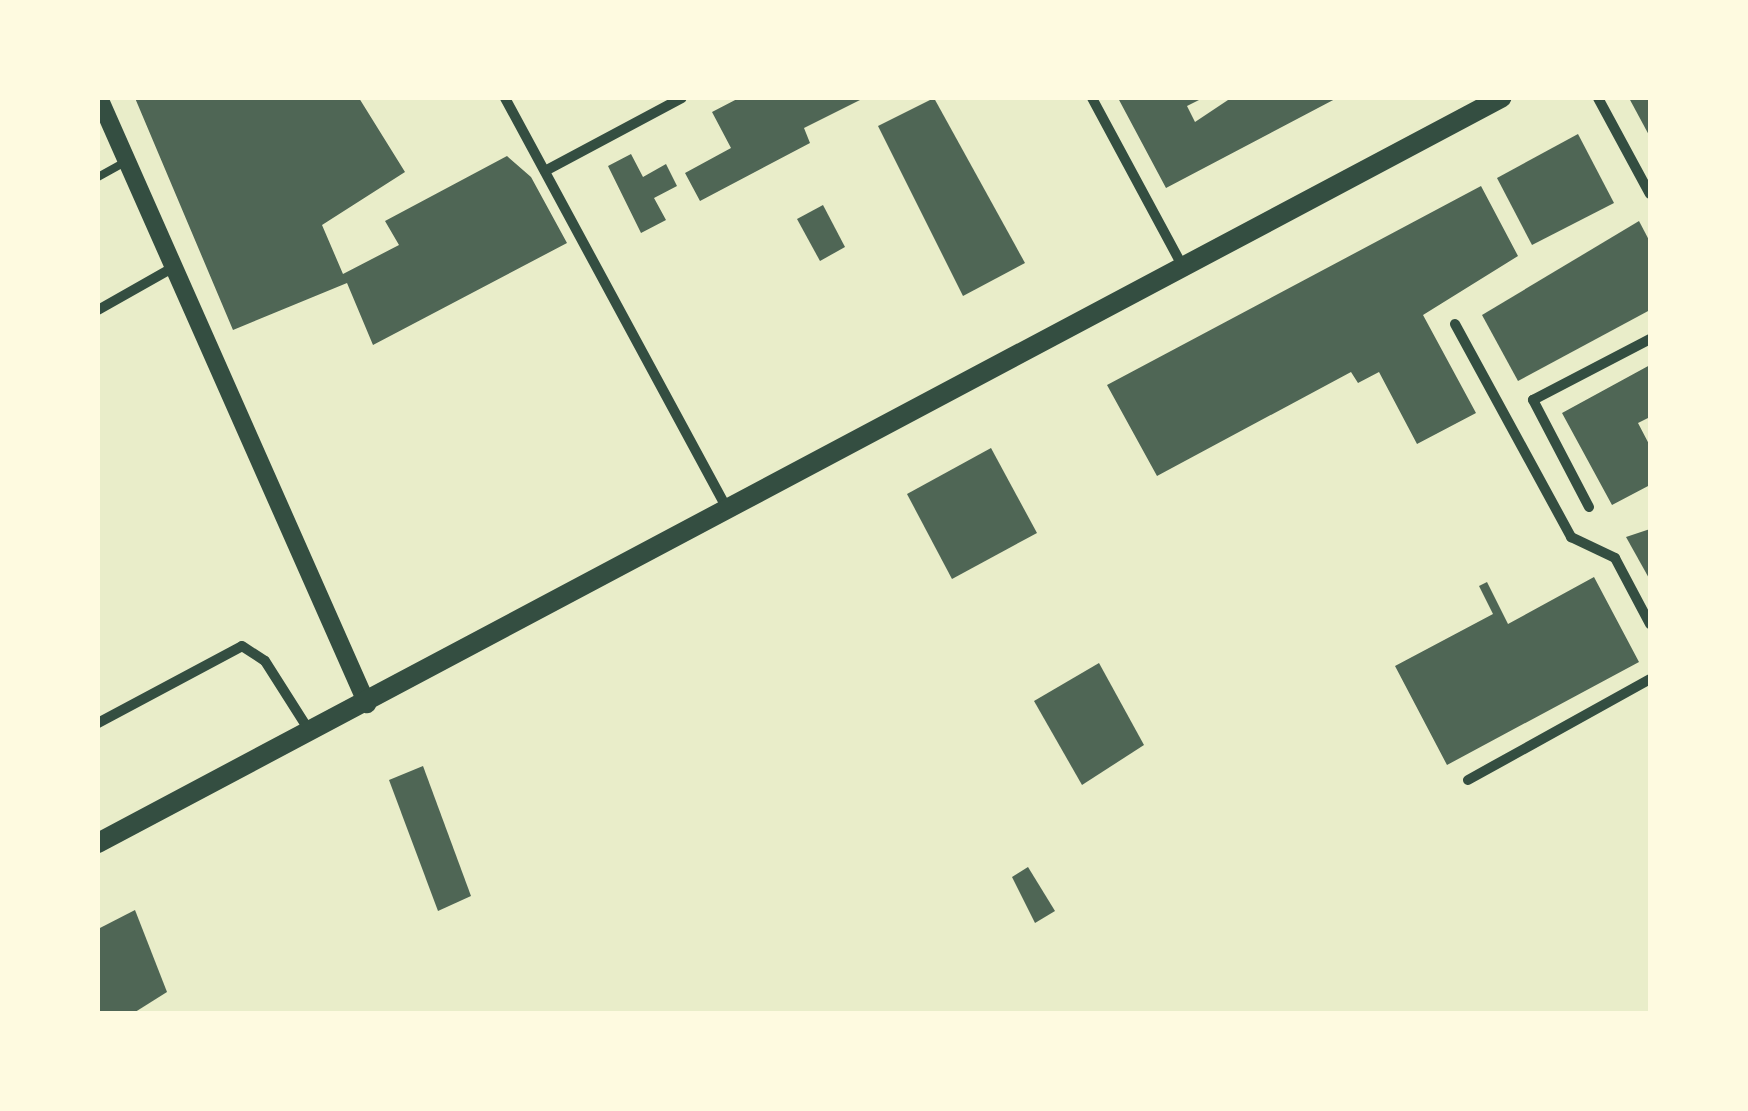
<!DOCTYPE html>
<html>
<head>
<meta charset="utf-8">
<style>
	body { margin:0 }
	#map { position:relative; width:1748px; height:1111px; overflow:hidden; background:#e9edc9; font-family:"Golos Text",sans-serif }
	div>[style] { position:absolute }
	.building>* { inset:0; background:#4f6655 }
	.service>* { height:8px; margin:-4px; padding:0 4px; transform-origin:4px; border-radius:4px; background:#344e41 }
	.minor>* { height:10px; margin:-5px; padding:0 5px; transform-origin:5px; border-radius:5px; background:#344e41 }
	.tertiary>* { height:18px; margin:-9px; padding:0 9px; transform-origin:9px; border-radius:9px; background:#344e41 }
	.secondary>* { height:20px; margin:-10px; padding:0 10px; transform-origin:10px; border-radius:10px; background:#344e41 }
	span { translate:-50% -50%; white-space:nowrap; text-align:center; line-height:1.15; -webkit-text-stroke:10px #fefae0; paint-order:stroke }
	.frame { position:absolute; inset:0; border:100px solid #fefae0; pointer-events:none }
</style>
</head>
<body>
<div id="map">
	<div class="building">
		<i style="clip-path:polygon(135px 98px,359px 98px,405px 172px,322px 225px,343px 274px,399px 245px,385px 221px,507px 156px,531px 177px,567px 243px,373px 345px,347px 283px,233px 330px)"></i>
		<i style="clip-path:polygon(739px 98px,864px 98px,804px 128px,810px 143px,700px 201px,685px 173px,731px 148px,712px 112px)"></i>
		<i style="clip-path:polygon(934px 98px,1025px 263px,963px 296px,878px 126px)"></i>
		<i style="clip-path:polygon(1118px 98px,1203px 98px,1187px 106px,1195px 122px,1231px 98px,1337px 98px,1166px 188px)"></i>
		<i style="clip-path:polygon(1629px 98px,1650px 98px,1650px 137px)"></i>
		<i style="clip-path:polygon(1578px 134px,1614px 203px,1532px 245px,1497px 178px)"></i>
		<i style="clip-path:polygon(631px 154px,643px 177px,666px 164px,677px 186px,654px 198px,666px 220px,641px 233px,608px 166px)"></i>
		<i style="clip-path:polygon(1481px 186px,1518px 256px,1423px 315px,1476px 413px,1417px 444px,1379px 372px,1358px 383px,1351px 372px,1157px 476px,1107px 385px)"></i>
		<i style="clip-path:polygon(823px 205px,845px 247px,820px 261px,797px 219px)"></i>
		<i style="clip-path:polygon(1639px 221px,1650px 242px,1650px 310px,1518px 381px,1482px 315px)"></i>
		<i style="clip-path:polygon(1650px 365px,1650px 417px,1638px 423px,1650px 446px,1650px 485px,1612px 505px,1562px 413px)"></i>
		<i style="clip-path:polygon(991px 448px,1037px 533px,952px 579px,907px 494px)"></i>
		<i style="clip-path:polygon(1650px 529px,1650px 580px,1626px 537px)"></i>
		<i style="clip-path:polygon(1594px 577px,1639px 662px,1447px 765px,1395px 666px,1493px 614px,1479px 586px,1487px 582px,1508px 624px)"></i>
		<i style="clip-path:polygon(1099px 663px,1144px 745px,1082px 785px,1034px 701px)"></i>
		<i style="clip-path:polygon(423px 766px,471px 896px,438px 911px,389px 780px)"></i>
		<i style="clip-path:polygon(1028px 867px,1055px 911px,1035px 923px,1012px 877px)"></i>
		<i style="clip-path:polygon(135px 910px,167px 992px,132px 1014px,98px 1014px,98px 929px)"></i>
	</div>
	<div class="service">
		<i style="left:98px;top:177px;width:33px;rotate:-29deg"></i>
	</div>
	<div class="minor">
		<i style="left:505px;top:98px;width:468px;rotate:61.6deg"></i>
		<i style="left:1092px;top:98px;width:192px;rotate:61.7deg"></i>
		<i style="left:1598px;top:98px;width:109px;rotate:61.6deg"></i>
		<i style="left:545px;top:171px;width:155px;rotate:-28.1deg"></i>
		<i style="left:98px;top:310px;width:87px;rotate:-29.5deg"></i>
		<i style="left:1455px;top:324px;width:243px;rotate:61.4deg"></i>
		<i style="left:1571px;top:537px;width:49px;rotate:25.5deg"></i>
		<i style="left:1615px;top:558px;width:75px;rotate:62.1deg"></i>
		<i style="left:1589px;top:507px;width:121px;rotate:-117.6deg"></i>
		<i style="left:1533px;top:400px;width:132px;rotate:-27.5deg"></i>
		<i style="left:98px;top:723px;width:163px;rotate:-28.1deg"></i>
		<i style="left:242px;top:646px;width:27px;rotate:33deg"></i>
		<i style="left:265px;top:661px;width:84px;rotate:57.6deg"></i>
		<i style="left:1468px;top:780px;width:208px;rotate:-29deg"></i>
	</div>
	<div class="tertiary">
		<i style="left:99px;top:98px;width:663px;rotate:66.14deg"></i>
	</div>
	<div class="secondary">
		<i style="left:98px;top:843px;width:1589px;rotate:-27.97deg"></i>
	</div>
	<div class="frame"></div>
</div>
</body>
</html>
